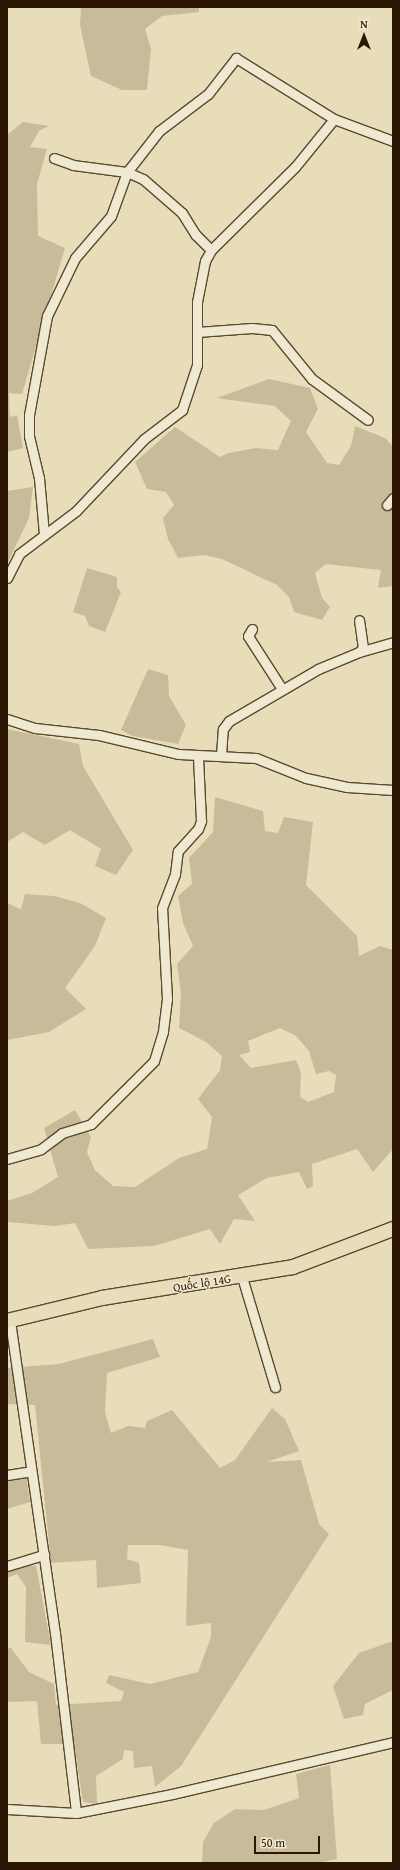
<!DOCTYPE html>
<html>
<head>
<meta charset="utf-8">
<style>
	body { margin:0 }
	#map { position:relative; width:400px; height:1870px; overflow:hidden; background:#e8ddb9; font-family:"Gentium Book Plus",serif }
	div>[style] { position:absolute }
	.green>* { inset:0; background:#c8bb9a }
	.roads { filter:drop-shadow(1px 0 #5b4831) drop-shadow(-1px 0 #5b4831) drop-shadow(0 1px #5b4831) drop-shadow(0 -1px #5b4831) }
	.street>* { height:9px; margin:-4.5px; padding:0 4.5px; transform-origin:4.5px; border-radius:4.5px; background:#f0e9d2 }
	.primary>* { height:14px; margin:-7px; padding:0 7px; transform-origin:7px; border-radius:7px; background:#e8ddb9 }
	span { translate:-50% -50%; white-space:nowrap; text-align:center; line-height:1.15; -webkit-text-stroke:3px #f0e9d2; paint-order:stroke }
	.street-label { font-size:12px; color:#2c1704 }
	.frame { position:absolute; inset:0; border:8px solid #2c1704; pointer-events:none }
	.north { position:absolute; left:344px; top:16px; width:40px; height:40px; -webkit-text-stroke:3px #f0e9d2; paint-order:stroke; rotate:0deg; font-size:11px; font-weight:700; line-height:16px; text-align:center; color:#2c1704 }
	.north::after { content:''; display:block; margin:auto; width:14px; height:18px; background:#2c1704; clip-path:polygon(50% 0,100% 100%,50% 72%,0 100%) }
	.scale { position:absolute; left:254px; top:1836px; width:66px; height:18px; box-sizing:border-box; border:2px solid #2c1704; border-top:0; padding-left:5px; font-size:12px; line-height:14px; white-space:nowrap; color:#2c1704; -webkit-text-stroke:3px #f0e9d2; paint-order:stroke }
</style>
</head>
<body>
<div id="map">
	<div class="green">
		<i style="clip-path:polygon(81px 7px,199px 7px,199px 12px,162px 16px,145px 29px,151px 49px,147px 90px,122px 90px,91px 76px,80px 25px)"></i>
		<i style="clip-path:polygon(23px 122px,49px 126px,39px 131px,30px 147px,47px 149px,37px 184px,38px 236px,65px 248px,22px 394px,9px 393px,10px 417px,17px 415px,23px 448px,7px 452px,7px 135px)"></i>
		<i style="clip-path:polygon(269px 379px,310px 388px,318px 409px,306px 432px,327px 463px,339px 465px,351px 446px,355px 426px,385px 438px,393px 447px,393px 586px,378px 588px,381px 570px,326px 564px,315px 573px,322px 598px,330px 607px,322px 620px,294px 612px,289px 597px,277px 585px,222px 559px,205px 555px,178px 558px,168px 539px,163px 518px,174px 505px,166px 492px,147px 489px,135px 462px,175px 427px,220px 457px,228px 453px,256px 448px,278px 450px,291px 421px,275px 406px,217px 398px)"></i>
		<i style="clip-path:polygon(33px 487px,29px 518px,7px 564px,7px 491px)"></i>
		<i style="clip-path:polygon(87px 568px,117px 577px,117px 587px,121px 592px,105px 632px,89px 626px,85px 616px,73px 612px)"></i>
		<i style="clip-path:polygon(148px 669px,168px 675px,169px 696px,186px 725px,178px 744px,133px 736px,121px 730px)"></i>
		<i style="clip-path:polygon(7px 729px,79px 744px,83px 766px,133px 850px,116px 875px,95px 866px,101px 849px,70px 830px,45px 845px,23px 832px,7px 842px)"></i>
		<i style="clip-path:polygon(evenodd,215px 797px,263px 811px,265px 831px,278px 833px,284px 817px,313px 822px,306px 885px,357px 936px,359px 956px,380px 946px,393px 950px,393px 1149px,373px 1172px,357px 1149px,312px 1164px,313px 1186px,307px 1189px,299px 1172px,267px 1178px,238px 1195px,255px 1221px,234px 1219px,220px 1244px,210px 1229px,154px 1246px,88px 1249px,75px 1223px,55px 1226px,7px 1222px,7px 1201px,32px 1193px,58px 1177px,44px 1128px,75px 1110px,91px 1137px,87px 1152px,95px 1170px,113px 1186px,135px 1187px,179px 1158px,207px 1149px,212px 1117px,198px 1099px,220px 1070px,222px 1056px,206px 1042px,179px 1028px,181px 993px,177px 964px,193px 946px,183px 923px,178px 896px,192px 884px,189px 858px,213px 832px,215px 797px,280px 1028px,296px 1036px,309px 1051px,316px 1074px,329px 1071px,336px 1075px,334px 1092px,308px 1102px,300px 1097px,301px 1073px,296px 1060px,251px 1068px,239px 1055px,250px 1052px,248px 1041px,280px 1028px)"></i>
		<i style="clip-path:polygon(25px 894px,54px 896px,80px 903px,106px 918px,95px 946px,65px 988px,86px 1009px,49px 1032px,7px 1040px,7px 903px,21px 909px)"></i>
		<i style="clip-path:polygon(153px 1339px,160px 1357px,107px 1373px,105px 1412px,111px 1433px,128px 1426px,145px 1428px,147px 1421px,172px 1410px,220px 1468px,235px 1460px,272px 1408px,285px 1419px,299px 1451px,267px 1462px,301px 1460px,319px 1524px,329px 1534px,181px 1766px,155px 1787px,152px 1766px,134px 1768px,133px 1751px,124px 1750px,123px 1759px,96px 1776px,97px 1804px,83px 1802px,74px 1744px,41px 1744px,37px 1701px,7px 1702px,7px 1648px,11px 1648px,29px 1672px,54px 1684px,56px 1705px,121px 1701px,124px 1692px,106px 1683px,109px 1675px,150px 1684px,198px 1672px,211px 1637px,211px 1623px,186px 1626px,188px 1550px,160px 1545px,128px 1545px,127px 1559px,139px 1563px,141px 1583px,97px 1588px,96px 1560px,51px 1563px,35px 1405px,7px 1404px,7px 1368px,59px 1364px)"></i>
		<i style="clip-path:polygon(7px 1473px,26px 1474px,30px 1502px,7px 1509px)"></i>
		<i style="clip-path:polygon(7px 1564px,36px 1566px,51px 1645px,25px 1642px,26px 1587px,17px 1574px,7px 1578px)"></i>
		<i style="clip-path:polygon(393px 1641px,393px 1690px,365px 1704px,363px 1715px,344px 1719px,333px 1686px,359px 1653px)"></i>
		<i style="clip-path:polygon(330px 1765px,337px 1859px,318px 1863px,202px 1863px,203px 1842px,214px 1823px,235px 1809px,264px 1810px,299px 1798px,296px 1774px)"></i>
	</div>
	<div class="roads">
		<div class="street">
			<i style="left:54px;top:158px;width:20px;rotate:20deg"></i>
			<i style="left:73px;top:165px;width:54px;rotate:7.4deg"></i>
			<i style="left:127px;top:172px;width:17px;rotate:24deg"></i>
			<i style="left:143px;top:179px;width:52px;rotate:41.1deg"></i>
			<i style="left:182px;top:213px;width:26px;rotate:58deg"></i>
			<i style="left:196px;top:235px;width:21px;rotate:45deg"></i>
			<i style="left:197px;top:332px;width:55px;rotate:-4.2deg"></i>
			<i style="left:252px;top:328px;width:20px;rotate:6deg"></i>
			<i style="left:272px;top:330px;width:63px;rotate:50.8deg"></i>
			<i style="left:312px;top:379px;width:69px;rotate:36.2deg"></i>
			<i style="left:387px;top:505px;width:9px;rotate:-49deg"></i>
			<i style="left:44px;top:534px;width:56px;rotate:-95.1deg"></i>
			<i style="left:39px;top:478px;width:43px;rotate:-103.4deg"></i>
			<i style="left:29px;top:436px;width:21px;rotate:-90deg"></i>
			<i style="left:29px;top:415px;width:101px;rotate:-79.7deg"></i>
			<i style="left:47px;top:316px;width:64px;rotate:-64.2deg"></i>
			<i style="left:75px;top:258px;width:55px;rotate:-49.4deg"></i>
			<i style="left:111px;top:216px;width:47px;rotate:-70deg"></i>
			<i style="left:127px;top:172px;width:52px;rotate:-52deg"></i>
			<i style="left:159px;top:131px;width:61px;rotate:-37.1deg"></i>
			<i style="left:208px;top:94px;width:46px;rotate:-52.1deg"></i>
			<i style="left:236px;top:58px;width:115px;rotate:31.9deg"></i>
			<i style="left:334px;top:119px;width:63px;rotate:20.4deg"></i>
			<i style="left:7px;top:578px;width:27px;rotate:-63deg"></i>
			<i style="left:19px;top:554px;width:71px;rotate:-37deg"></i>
			<i style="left:76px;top:511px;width:99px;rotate:-46.6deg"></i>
			<i style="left:144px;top:439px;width:48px;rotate:-37.3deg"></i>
			<i style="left:182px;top:410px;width:47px;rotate:-71.6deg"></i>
			<i style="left:197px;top:365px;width:63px;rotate:-90deg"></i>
			<i style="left:197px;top:302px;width:42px;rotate:-79deg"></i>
			<i style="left:205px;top:261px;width:13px;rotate:-61deg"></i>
			<i style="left:211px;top:250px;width:118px;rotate:-44.7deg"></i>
			<i style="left:295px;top:167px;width:62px;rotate:-50.9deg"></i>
			<i style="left:252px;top:629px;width:8px;rotate:120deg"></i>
			<i style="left:248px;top:636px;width:63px;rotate:57.3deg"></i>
			<i style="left:359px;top:652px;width:35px;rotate:-16deg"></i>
			<i style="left:7px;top:719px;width:29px;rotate:18deg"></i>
			<i style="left:35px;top:728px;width:64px;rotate:6.2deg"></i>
			<i style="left:99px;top:735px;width:82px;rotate:13.4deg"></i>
			<i style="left:179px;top:754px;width:77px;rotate:3deg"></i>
			<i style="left:256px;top:758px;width:54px;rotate:21.8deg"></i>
			<i style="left:306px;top:778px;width:42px;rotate:12.4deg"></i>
			<i style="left:347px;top:787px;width:46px;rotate:3.7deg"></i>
			<i style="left:221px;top:755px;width:26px;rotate:-86deg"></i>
			<i style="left:223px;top:729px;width:10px;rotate:-53deg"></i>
			<i style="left:229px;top:721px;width:103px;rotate:-30.3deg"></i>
			<i style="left:318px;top:669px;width:44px;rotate:-22.5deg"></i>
			<i style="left:359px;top:652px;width:6px;rotate:-45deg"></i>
			<i style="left:363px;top:648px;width:28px;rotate:-98deg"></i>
			<i style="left:7px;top:1159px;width:35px;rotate:-16deg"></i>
			<i style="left:41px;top:1149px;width:26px;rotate:-37deg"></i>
			<i style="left:62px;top:1133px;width:30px;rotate:-17deg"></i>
			<i style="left:91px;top:1124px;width:89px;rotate:-45deg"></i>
			<i style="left:154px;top:1061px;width:31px;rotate:-73deg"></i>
			<i style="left:163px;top:1031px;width:32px;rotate:-83deg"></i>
			<i style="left:167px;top:999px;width:91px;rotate:-93.1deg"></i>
			<i style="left:162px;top:908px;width:36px;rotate:-69deg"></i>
			<i style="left:175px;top:874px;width:23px;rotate:-83deg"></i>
			<i style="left:178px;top:851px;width:30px;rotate:-48deg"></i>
			<i style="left:198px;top:829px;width:9px;rotate:-69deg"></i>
			<i style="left:201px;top:821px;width:64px;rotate:-92.7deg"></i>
			<i style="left:242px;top:1277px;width:115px;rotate:73.3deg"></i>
			<i style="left:10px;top:1321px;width:315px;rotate:81.8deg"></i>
			<i style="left:55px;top:1633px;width:181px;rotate:83.3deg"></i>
			<i style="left:7px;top:1475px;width:24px;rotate:-9deg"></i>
			<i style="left:7px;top:1566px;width:39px;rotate:-17deg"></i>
			<i style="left:7px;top:1809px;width:69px;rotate:3.3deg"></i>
			<i style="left:76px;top:1813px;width:98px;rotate:-11.2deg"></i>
			<i style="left:172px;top:1794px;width:227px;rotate:-13.2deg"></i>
		</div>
		<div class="primary">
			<i style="left:7px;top:1321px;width:98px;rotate:-13.6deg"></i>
			<i style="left:102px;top:1298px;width:193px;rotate:-9.2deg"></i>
			<i style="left:293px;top:1267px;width:107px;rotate:-20.8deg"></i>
		</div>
	</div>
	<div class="street-label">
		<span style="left:202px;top:1283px;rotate:-9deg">Quốc lộ 14G</span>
	</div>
	<div class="frame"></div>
	<div class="north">N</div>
	<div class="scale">50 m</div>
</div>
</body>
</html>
